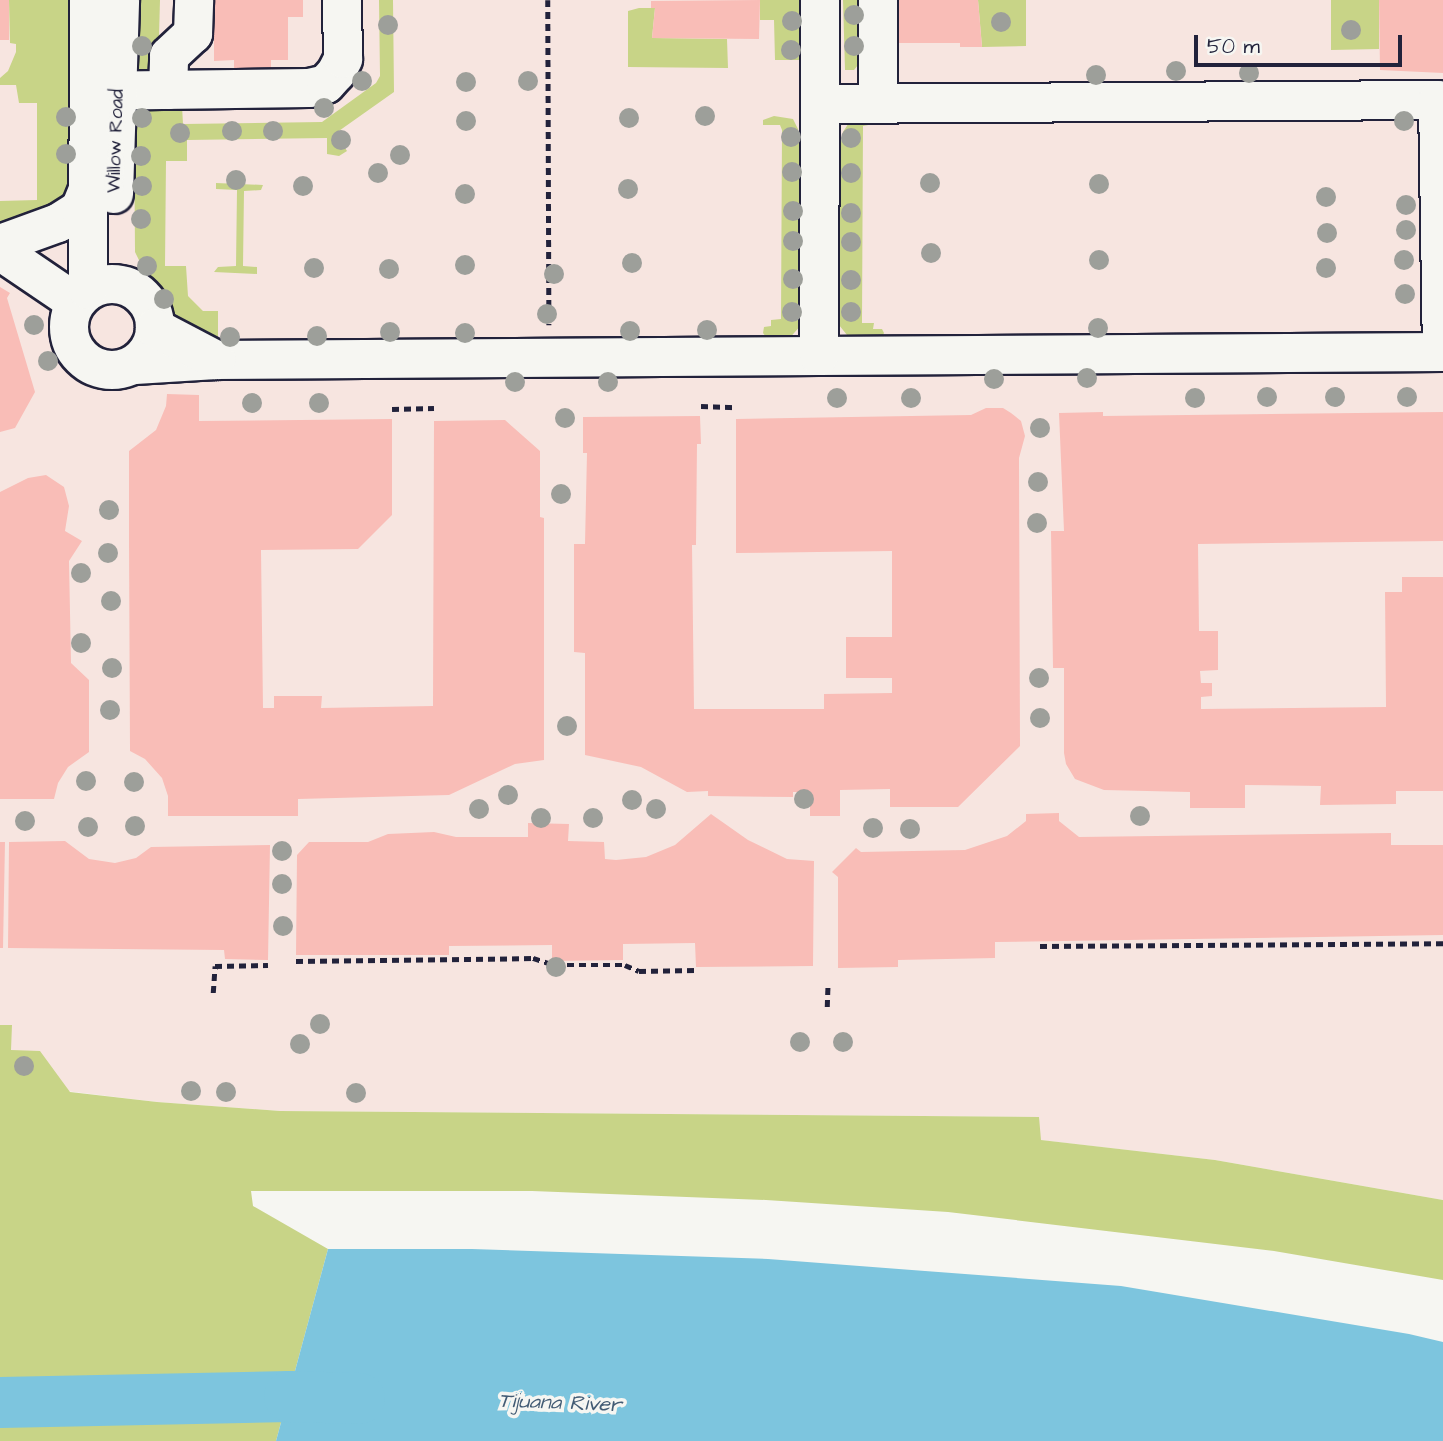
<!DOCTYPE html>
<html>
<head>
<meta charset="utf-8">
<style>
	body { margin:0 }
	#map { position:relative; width:1443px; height:1441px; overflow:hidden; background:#f6f6f2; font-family:"Architects Daughter",sans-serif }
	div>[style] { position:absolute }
	.built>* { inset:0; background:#f7e5e0 }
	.green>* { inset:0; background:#c8d487 }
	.water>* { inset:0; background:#7dc5de }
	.river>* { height:51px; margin:-25.5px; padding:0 25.5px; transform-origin:25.5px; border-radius:25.5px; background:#7dc5de }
	.building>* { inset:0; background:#f9bdb7 }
	.path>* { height:4.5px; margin-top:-2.25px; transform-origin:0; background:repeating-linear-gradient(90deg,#22223b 0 7px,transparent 0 12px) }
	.roads { filter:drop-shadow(2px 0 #22223b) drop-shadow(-2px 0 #22223b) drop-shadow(0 2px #22223b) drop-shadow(0 -2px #22223b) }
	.minor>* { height:38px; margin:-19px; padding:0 19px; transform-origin:19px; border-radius:19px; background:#f6f6f2 }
	.minor>.ring { margin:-19px; padding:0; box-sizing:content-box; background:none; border:38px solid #f6f6f2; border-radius:50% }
	.trees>* { width:20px; height:20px; margin:-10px; border-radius:50%; background:#9d9f9a }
	span { translate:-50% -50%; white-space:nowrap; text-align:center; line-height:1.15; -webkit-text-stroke:7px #f6f6f2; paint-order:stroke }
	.street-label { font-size:19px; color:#22223b }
	.water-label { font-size:21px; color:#425b74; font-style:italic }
	.scale { position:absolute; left:1194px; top:35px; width:208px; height:32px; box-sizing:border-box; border:4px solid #22223b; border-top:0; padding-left:9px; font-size:21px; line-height:24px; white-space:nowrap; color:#22223b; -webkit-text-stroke:5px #f6f6f2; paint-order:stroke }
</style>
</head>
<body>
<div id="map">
	<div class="built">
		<i style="clip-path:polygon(0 0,1443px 0,1443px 1200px,1215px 1160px,1040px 1140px,1038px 1117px,280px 1111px,157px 1102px,0 1083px)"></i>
	</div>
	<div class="green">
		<i style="clip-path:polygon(9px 0,74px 0,71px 181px,66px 199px,0 230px,0 201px,37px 200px,37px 103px,19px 103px,16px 85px,0 85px,0 78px,8px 71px,16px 52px,16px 44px,10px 43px)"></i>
		<i style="clip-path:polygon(135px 0,160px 0,158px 73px,141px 73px,137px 69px)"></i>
		<i style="clip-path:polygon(379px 0,393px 0,394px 92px,336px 133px,347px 151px,339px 156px,327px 154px,327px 138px,187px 140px,187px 161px,166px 161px,165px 266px,186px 266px,188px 296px,203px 311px,218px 311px,218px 343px,180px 326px,162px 307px,135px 252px,134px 113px,139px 108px,182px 106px,183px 124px,322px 122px,376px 83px,380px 76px)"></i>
		<i style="clip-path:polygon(760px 0,799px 0,800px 60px,775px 60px,774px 20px,760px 20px)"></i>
		<i style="clip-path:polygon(843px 0,870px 0,870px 50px,854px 70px,845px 70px)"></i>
		<i style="clip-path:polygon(978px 0,1026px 0,1026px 46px,982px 47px)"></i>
		<i style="clip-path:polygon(1331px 0,1379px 0,1379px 49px,1331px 50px)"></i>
		<i style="clip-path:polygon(639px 8px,655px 8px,652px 38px,727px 39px,728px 68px,628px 67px,628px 11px)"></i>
		<i style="clip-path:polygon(774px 116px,793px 119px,798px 129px,804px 184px,802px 324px,787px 341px,769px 341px,763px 333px,764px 327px,771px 326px,771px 320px,781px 319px,782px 130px,780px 125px,763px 125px,763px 120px)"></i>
		<i style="clip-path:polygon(880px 120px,879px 123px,863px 126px,862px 323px,874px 323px,873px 329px,882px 329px,884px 333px,881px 340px,851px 340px,839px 325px,840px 148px,843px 132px,850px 121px)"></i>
		<i style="clip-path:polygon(216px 183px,263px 185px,261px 190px,244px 191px,243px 266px,257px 267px,257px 274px,214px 272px,218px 267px,236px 266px,237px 190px,216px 189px)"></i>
		<i style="clip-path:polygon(0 1025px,12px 1025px,11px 1050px,40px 1051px,70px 1092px,157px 1102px,280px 1111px,1039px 1117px,1041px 1140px,1215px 1160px,1443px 1200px,1443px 1280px,1274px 1251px,948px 1212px,766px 1200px,532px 1191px,251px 1191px,253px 1206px,328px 1249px,276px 1441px,0 1441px)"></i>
	</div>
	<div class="water">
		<i style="clip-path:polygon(328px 1249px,472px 1249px,768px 1259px,1121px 1286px,1409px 1334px,1443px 1342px,1443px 1441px,276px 1441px)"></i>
	</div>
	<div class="river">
		<i style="left:0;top:1402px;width:289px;rotate:-1.2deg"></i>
		<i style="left:289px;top:1396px;width:70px;rotate:1.6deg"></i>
	</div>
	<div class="building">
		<i style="clip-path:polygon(0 0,9px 0,9px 40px,0 40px)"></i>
		<i style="clip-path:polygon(173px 0,303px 0,303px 17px,288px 17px,288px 60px,271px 60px,271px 74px,234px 74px,234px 60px,214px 61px,214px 22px,173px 23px)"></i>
		<i style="clip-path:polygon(760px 0,759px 39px,652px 38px,655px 8px,651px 8px,651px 1px)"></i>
		<i style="clip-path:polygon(884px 0,978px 0,982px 47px,960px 47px,960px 43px,884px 43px)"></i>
		<i style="clip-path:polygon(1379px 0,1443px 0,1443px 73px,1380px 70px)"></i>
		<i style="clip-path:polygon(0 287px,10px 293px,7px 298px,35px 392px,15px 428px,0 432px)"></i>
		<i style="clip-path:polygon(167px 394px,199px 395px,199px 421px,392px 419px,392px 515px,358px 549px,261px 550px,263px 708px,274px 708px,274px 696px,322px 696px,321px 708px,433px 706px,434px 421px,505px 420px,540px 451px,540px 517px,544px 518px,544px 760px,515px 764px,449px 795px,298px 799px,298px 816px,168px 816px,168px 796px,162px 778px,145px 759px,130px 751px,129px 542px,129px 451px,156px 430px,166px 406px)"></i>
		<i style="clip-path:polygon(986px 408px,1003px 408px,1011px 413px,1021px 421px,1025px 436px,1019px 458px,1020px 746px,958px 807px,890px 807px,890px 789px,840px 790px,840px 816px,810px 816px,810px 792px,793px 792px,793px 797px,708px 796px,708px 791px,687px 792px,641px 767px,585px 755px,585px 653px,574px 652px,574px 544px,585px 544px,587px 453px,583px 453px,583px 417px,700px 416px,701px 444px,697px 444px,696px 545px,692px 545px,694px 709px,824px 709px,824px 694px,892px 693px,892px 678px,846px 678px,846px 637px,892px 637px,892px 551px,736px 553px,736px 419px,971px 415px)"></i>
		<i style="clip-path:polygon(1103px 412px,1103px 416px,1443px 412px,1443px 541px,1198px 544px,1199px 631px,1218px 631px,1218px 670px,1200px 671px,1201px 683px,1212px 683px,1212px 696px,1201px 697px,1201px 709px,1386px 707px,1385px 592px,1402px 592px,1402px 577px,1443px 577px,1443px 791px,1396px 791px,1396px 804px,1320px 805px,1321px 786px,1245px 785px,1245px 808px,1190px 808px,1190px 792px,1104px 790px,1075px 779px,1066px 764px,1064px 753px,1064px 668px,1053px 668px,1051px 531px,1064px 531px,1059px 413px)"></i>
		<i style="clip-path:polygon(46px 475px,64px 487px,69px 506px,65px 531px,82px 541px,69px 561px,71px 663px,89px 680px,89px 752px,68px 767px,58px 783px,54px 799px,0 799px,0 492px,28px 478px)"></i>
		<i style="clip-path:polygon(1059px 813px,1059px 821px,1079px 837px,1391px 833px,1391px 845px,1443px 845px,1443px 935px,995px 942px,995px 958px,898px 960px,898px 967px,838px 968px,838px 877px,832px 872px,856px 848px,861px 852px,965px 850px,1007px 836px,1026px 821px,1026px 814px)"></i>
		<i style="clip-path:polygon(711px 814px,748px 840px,787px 859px,814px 861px,813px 966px,696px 967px,695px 943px,623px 944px,623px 960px,552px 961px,552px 945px,449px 946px,449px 955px,296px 955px,297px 855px,309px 842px,368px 842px,388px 834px,434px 832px,456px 837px,528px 837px,528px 823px,569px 824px,568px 841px,604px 842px,605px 859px,616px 860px,646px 857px,675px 845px)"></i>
		<i style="clip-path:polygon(65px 841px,89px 859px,115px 863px,136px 858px,151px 847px,270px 845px,268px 960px,225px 959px,224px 950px,8px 948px,9px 842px)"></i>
		<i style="clip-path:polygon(0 842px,5px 842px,3px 948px,0 948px)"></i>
	</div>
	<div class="path">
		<i style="left:548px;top:0;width:325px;rotate:89.8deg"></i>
		<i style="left:701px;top:406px;width:35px;rotate:2deg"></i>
		<i style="left:392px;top:409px;width:42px;rotate:-1.4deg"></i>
		<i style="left:1040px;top:946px;width:403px;rotate:-0.4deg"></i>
		<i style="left:296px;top:961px;width:237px;rotate:-0.7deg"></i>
		<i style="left:533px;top:958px;width:23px;rotate:18deg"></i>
		<i style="left:555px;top:965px;width:70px"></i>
		<i style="left:625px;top:965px;width:15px;rotate:23deg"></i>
		<i style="left:639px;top:971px;width:57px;rotate:-1deg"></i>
		<i style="left:213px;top:993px;width:27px;rotate:-86deg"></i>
		<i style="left:215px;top:966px;width:53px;rotate:-1.1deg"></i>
		<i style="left:827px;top:1007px;width:24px;rotate:-88deg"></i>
	</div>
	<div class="roads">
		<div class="minor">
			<i style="left:168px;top:90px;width:34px;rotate:-88deg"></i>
			<i style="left:169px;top:56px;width:33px;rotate:-43deg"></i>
			<i style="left:193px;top:34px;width:34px;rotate:-88deg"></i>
			<i style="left:89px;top:91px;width:220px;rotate:-0.8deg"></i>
			<i style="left:309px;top:88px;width:17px;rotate:-13deg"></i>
			<i style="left:326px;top:84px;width:15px;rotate:-48deg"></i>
			<i style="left:336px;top:73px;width:16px;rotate:-63deg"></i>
			<i style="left:343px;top:59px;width:59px;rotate:-91deg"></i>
			<i style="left:821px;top:104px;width:617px;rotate:-0.37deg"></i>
			<i style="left:1438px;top:100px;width:252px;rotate:89.1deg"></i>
			<i style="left:878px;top:104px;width:104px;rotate:-90deg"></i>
			<i style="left:114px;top:194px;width:194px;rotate:-88.2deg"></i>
			<i style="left:0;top:244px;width:62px;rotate:-19.9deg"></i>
			<i style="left:58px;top:223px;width:26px;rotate:-32deg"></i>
			<i style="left:80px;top:209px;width:24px;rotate:-68deg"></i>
			<i style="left:0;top:251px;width:91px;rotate:34.2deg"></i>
			<i class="ring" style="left:69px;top:284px;width:48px;height:48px"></i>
			<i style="left:88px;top:290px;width:290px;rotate:-89.8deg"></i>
			<i style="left:819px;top:356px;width:624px;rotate:-0.37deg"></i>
			<i style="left:216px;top:360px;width:603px;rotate:-0.38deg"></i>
			<i style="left:819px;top:356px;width:356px;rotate:-89.8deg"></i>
			<i style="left:135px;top:365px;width:81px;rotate:-3.5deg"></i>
			<i style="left:216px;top:360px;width:69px;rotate:-152.3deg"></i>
		</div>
	</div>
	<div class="trees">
		<i style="left:854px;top:15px"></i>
		<i style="left:792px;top:21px"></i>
		<i style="left:1001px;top:22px"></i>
		<i style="left:388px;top:25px"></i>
		<i style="left:1351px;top:30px"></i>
		<i style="left:142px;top:46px"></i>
		<i style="left:854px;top:46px"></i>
		<i style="left:791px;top:50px"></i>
		<i style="left:1176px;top:71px"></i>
		<i style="left:1249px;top:73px"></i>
		<i style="left:1096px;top:75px"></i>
		<i style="left:362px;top:81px"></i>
		<i style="left:528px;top:81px"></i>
		<i style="left:466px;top:82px"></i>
		<i style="left:324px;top:108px"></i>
		<i style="left:705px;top:116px"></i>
		<i style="left:66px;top:117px"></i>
		<i style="left:142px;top:118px"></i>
		<i style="left:629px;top:118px"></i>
		<i style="left:466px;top:121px"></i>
		<i style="left:1404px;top:121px"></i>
		<i style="left:232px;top:131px"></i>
		<i style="left:273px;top:131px"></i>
		<i style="left:180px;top:133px"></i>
		<i style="left:791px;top:137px"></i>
		<i style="left:851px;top:138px"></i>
		<i style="left:341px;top:140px"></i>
		<i style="left:66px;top:154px"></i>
		<i style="left:400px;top:155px"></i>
		<i style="left:141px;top:156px"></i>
		<i style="left:792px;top:172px"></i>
		<i style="left:378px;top:173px"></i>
		<i style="left:851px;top:173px"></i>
		<i style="left:236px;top:180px"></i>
		<i style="left:930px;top:183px"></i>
		<i style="left:1099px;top:184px"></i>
		<i style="left:142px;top:186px"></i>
		<i style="left:303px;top:186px"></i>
		<i style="left:628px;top:189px"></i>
		<i style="left:465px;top:194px"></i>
		<i style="left:1326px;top:197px"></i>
		<i style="left:1406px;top:205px"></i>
		<i style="left:793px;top:211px"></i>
		<i style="left:851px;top:213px"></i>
		<i style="left:141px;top:219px"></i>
		<i style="left:1406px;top:230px"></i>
		<i style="left:1327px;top:233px"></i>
		<i style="left:793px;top:241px"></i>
		<i style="left:851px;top:242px"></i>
		<i style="left:931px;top:253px"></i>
		<i style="left:1099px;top:260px"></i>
		<i style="left:1404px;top:260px"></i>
		<i style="left:632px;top:263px"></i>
		<i style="left:465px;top:265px"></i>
		<i style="left:147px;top:266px"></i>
		<i style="left:314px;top:268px"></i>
		<i style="left:1326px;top:268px"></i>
		<i style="left:389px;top:269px"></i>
		<i style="left:554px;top:274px"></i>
		<i style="left:793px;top:279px"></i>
		<i style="left:851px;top:280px"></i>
		<i style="left:1405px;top:294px"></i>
		<i style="left:164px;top:299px"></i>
		<i style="left:792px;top:312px"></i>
		<i style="left:851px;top:312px"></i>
		<i style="left:547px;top:314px"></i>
		<i style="left:34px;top:325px"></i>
		<i style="left:1098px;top:328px"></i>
		<i style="left:707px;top:330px"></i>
		<i style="left:630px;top:331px"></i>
		<i style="left:390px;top:332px"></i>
		<i style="left:465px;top:333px"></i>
		<i style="left:317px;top:336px"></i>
		<i style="left:230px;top:337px"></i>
		<i style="left:48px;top:361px"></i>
		<i style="left:1087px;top:378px"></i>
		<i style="left:994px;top:379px"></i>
		<i style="left:515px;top:382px"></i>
		<i style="left:608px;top:382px"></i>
		<i style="left:1267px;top:397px"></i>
		<i style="left:1335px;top:397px"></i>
		<i style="left:1407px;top:397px"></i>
		<i style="left:837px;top:398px"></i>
		<i style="left:911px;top:398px"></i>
		<i style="left:1195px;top:398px"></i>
		<i style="left:252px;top:403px"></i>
		<i style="left:319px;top:403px"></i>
		<i style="left:565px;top:418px"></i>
		<i style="left:1040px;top:428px"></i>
		<i style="left:1038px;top:482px"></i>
		<i style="left:561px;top:494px"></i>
		<i style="left:109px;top:510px"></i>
		<i style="left:1037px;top:523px"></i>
		<i style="left:108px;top:553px"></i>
		<i style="left:81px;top:573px"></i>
		<i style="left:111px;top:601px"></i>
		<i style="left:81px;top:643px"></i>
		<i style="left:112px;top:668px"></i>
		<i style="left:1039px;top:678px"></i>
		<i style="left:110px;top:710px"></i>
		<i style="left:1040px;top:718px"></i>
		<i style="left:567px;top:726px"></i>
		<i style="left:86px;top:781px"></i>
		<i style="left:134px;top:782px"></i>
		<i style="left:508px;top:795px"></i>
		<i style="left:804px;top:799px"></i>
		<i style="left:632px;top:800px"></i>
		<i style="left:479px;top:809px"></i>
		<i style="left:656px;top:809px"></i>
		<i style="left:1140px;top:816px"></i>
		<i style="left:541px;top:818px"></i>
		<i style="left:593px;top:818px"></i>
		<i style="left:25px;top:821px"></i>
		<i style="left:135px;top:826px"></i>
		<i style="left:88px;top:827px"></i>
		<i style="left:873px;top:828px"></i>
		<i style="left:910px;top:829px"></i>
		<i style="left:282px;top:851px"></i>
		<i style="left:282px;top:884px"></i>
		<i style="left:283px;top:926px"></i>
		<i style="left:556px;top:967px"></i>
		<i style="left:320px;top:1024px"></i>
		<i style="left:800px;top:1042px"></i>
		<i style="left:843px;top:1042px"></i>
		<i style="left:300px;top:1044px"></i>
		<i style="left:24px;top:1066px"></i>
		<i style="left:191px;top:1091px"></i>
		<i style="left:226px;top:1092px"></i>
		<i style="left:356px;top:1093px"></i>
	</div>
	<div class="street-label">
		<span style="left:116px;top:141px;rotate:-88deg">Willow Road</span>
	</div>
	<div class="water-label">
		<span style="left:560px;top:1403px;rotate:2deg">Tijuana River</span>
	</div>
	<div class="scale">50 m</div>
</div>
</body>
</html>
